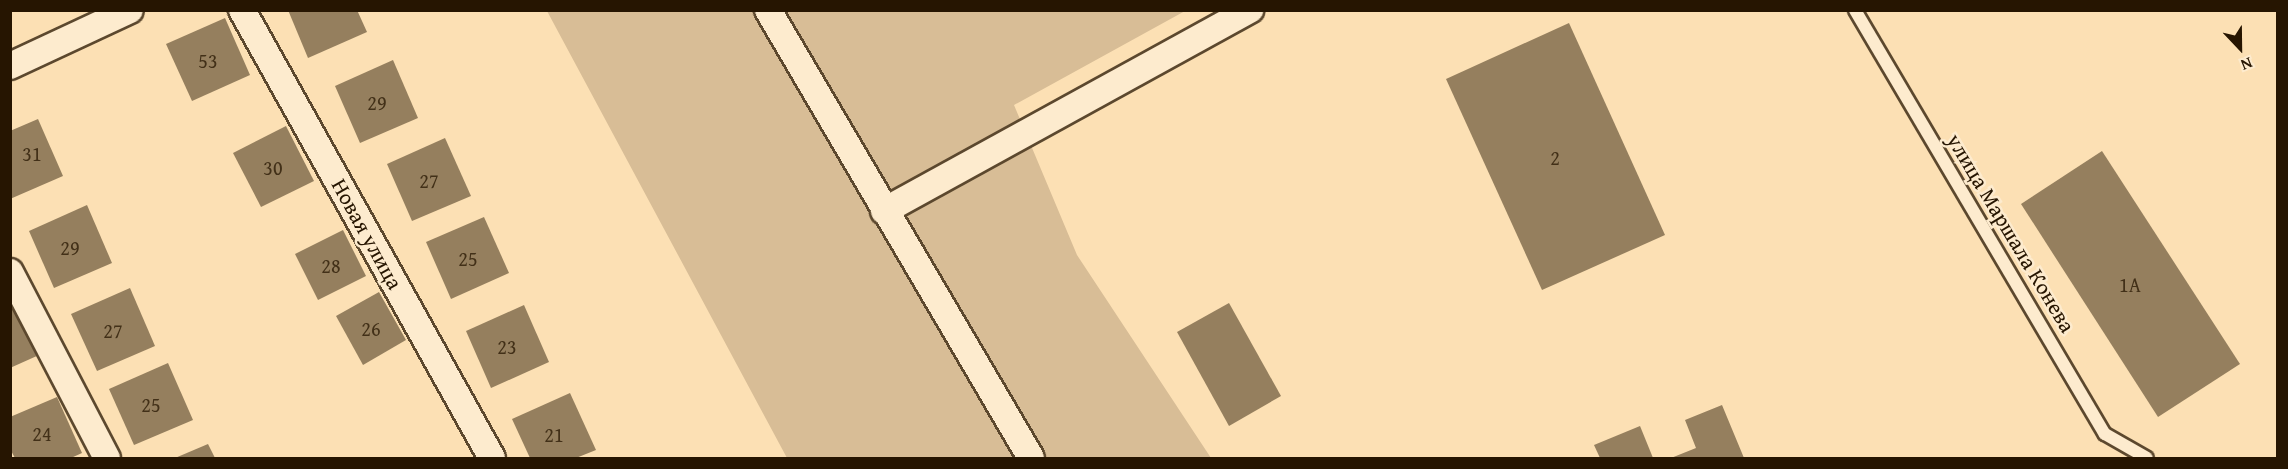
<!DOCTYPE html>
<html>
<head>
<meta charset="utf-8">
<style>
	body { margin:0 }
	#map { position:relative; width:2288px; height:469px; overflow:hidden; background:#fce0b4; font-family:"Gentium Book Plus",serif }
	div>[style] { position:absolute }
	.green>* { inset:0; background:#d8bd96 }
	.building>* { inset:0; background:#957f5e }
	.roads { filter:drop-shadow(2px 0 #5c482e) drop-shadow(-2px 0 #5c482e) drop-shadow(0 2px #5c482e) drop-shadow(0 -2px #5c482e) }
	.lane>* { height:12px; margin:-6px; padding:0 6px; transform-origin:6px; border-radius:6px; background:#fdebce }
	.street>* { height:26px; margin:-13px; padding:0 13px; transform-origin:13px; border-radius:13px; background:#fdebce }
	span { translate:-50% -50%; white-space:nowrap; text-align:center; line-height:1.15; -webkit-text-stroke:5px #fdebce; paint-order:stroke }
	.number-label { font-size:20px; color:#423018 }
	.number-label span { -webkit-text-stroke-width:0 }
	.street-label { font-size:22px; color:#261501 }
	.frame { position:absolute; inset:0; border:12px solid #261501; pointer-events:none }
	.north { position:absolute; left:2210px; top:18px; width:60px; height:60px; -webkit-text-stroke:4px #fdebce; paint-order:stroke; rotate:158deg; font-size:16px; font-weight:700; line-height:24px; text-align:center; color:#261501 }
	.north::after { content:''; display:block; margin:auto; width:21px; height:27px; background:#261501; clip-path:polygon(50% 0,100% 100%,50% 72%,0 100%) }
</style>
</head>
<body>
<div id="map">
	<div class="green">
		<i style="clip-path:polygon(547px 11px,1185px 11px,1014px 105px,1077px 255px,1211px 458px,787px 458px)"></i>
	</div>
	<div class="building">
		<i style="clip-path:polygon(288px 10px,357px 10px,367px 32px,308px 58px)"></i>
		<i style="clip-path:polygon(225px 18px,250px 75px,192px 101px,166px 44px)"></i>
		<i style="clip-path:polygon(1569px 23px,1665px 235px,1542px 290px,1446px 79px)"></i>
		<i style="clip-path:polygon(393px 60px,418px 118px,360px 143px,335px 86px)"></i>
		<i style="clip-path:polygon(38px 119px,63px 176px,10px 199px,10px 131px)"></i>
		<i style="clip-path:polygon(286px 126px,314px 181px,261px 207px,233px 153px)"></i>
		<i style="clip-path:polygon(445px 138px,471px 196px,412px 221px,387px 164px)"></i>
		<i style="clip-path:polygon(2102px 151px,2240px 364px,2158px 417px,2021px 204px)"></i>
		<i style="clip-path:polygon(87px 205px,112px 263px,54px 288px,29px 231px)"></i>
		<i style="clip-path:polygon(484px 217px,509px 273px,451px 299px,426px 242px)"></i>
		<i style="clip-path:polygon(343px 230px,366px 276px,318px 300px,295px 254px)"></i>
		<i style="clip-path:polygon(130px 288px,155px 346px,97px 371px,71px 314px)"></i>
		<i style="clip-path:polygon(379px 292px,406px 340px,363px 365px,336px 316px)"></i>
		<i style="clip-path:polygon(13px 298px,39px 355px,10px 368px,10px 299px)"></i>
		<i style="clip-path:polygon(1229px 303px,1281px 396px,1229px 426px,1177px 332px)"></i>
		<i style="clip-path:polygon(524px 305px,549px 362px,491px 388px,466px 331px)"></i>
		<i style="clip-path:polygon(168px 363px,193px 420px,134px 445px,109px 389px)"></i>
		<i style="clip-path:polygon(570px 393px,596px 450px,576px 458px,530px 458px,512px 419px)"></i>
		<i style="clip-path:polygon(57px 397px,82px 453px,71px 458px,15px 458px,10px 449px,10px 417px)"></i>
		<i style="clip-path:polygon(1722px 405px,1744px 458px,1671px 458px,1696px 448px,1685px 420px)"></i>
		<i style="clip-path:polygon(1640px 426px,1653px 458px,1600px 458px,1594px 445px)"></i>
		<i style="clip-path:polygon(208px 444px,215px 458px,175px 458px)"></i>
	</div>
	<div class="roads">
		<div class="lane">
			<i style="left:1855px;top:10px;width:492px;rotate:59.5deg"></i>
			<i style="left:2105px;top:434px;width:48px;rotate:29.7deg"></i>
		</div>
		<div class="street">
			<i style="left:242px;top:10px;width:513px;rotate:60.84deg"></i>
			<i style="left:768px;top:10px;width:519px;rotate:59.58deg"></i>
			<i style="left:10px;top:66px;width:132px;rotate:-25deg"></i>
			<i style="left:884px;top:211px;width:418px;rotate:-28.8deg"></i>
			<i style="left:10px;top:272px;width:210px;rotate:62.5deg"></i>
		</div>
	</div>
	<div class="number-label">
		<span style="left:208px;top:60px">53</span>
		<span style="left:377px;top:102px">29</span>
		<span style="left:32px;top:153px">31</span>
		<span style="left:1555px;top:157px">2</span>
		<span style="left:273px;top:167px">30</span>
		<span style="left:429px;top:180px">27</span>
		<span style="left:70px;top:247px">29</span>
		<span style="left:468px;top:258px">25</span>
		<span style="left:331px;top:265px">28</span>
		<span style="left:2130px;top:284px">1А</span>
		<span style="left:371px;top:328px">26</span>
		<span style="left:113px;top:330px">27</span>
		<span style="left:507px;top:346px">23</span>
		<span style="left:151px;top:404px">25</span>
		<span style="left:42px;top:433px">24</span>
		<span style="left:554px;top:434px">21</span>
	</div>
	<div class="street-label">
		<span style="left:2011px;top:233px;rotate:59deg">улица Маршала Конева</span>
		<span style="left:367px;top:234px;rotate:61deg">Новая улица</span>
	</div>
	<div class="frame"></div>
	<div class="north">N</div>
</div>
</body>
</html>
